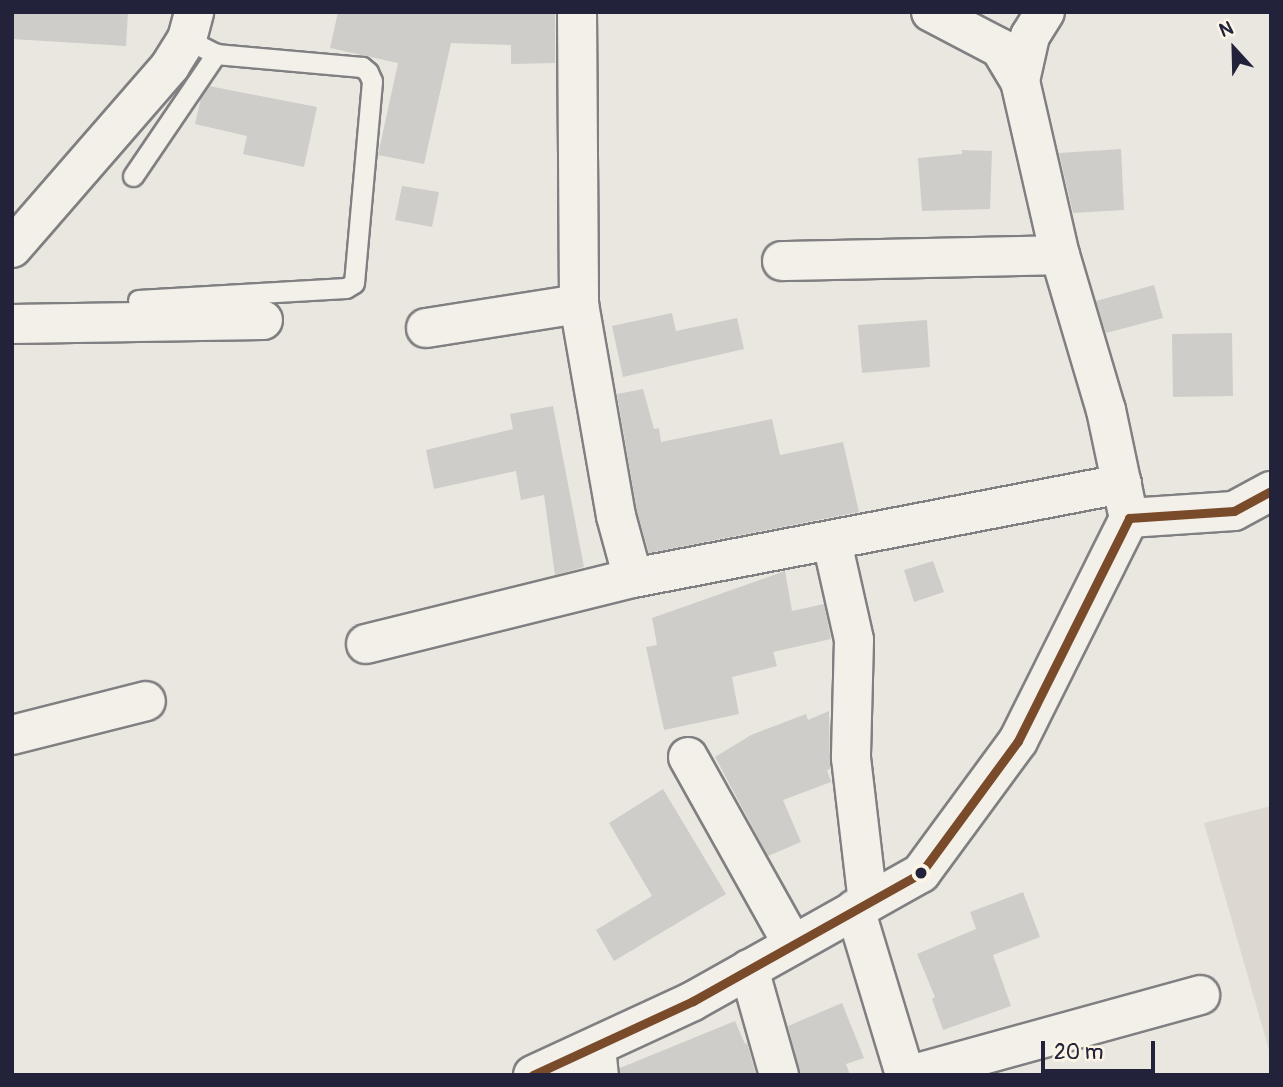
<!DOCTYPE html>
<html>
<head>
<meta charset="utf-8">
<style>
	body { margin:0 }
	#map { position:relative; width:1283px; height:1087px; overflow:hidden; background:#eae7e0; font-family:Pangolin,sans-serif }
	div>[style] { position:absolute }
	.green>* { inset:0; background:#dcd8d0 }
	.building>* { inset:0; background:#cfcdc9 }
	.roads { filter:drop-shadow(2px 0 #807f81) drop-shadow(-2px 0 #807f81) drop-shadow(0 2px #807f81) drop-shadow(0 -2px #807f81) }
	.service>* { height:19px; margin:-9.5px; padding:0 9.5px; transform-origin:9.5px; border-radius:9.5px; background:#f3f0ea }
	.minor>* { height:38px; margin:-19px; padding:0 19px; transform-origin:19px; border-radius:19px; background:#f3f0ea }
	.tertiary>* { height:38px; margin:-19px; padding:0 19px; transform-origin:19px; border-radius:19px; background:#f3f0ea }
	.bus-1>* { height:9px; margin:-4.5px; padding:0 4.5px; transform-origin:4.5px; border-radius:4.5px; background:#7a4b2a }
	.dots>* { width:19px; height:19px; translate:-50% -50%; box-sizing:border-box; border:4px solid #fcf5e5; border-radius:50% }
	span { translate:-50% -50%; white-space:nowrap; text-align:center; line-height:1.15; -webkit-text-stroke:6px #fcf5e5; paint-order:stroke }
	.frame { position:absolute; inset:0; border:14px solid #22223b; pointer-events:none }
	.north { position:absolute; left:1199px; top:14px; width:70px; height:70px; -webkit-text-stroke:5px #fcf5e5; paint-order:stroke; rotate:338deg; font-size:19px; font-weight:700; line-height:28px; text-align:center; color:#22223b }
	.north::after { content:''; display:block; margin:auto; width:24px; height:32px; background:#22223b; clip-path:polygon(50% 0,100% 100%,50% 72%,0 100%) }
	.scale { position:absolute; left:1041px; top:1041px; width:114px; height:32px; box-sizing:border-box; border:4px solid #22223b; border-top:0; padding-left:9px; font-size:21px; line-height:24px; white-space:nowrap; color:#22223b; -webkit-text-stroke:5px #fcf5e5; paint-order:stroke }
</style>
</head>
<body>
<div id="map">
	<div class="green">
		<i style="clip-path:polygon(1271px 806px,1271px 1057px,1204px 823px)"></i>
	</div>
	<div class="building">
		<i style="clip-path:polygon(12px 12px,128px 12px,126px 46px,12px 39px)"></i>
		<i style="clip-path:polygon(338px 12px,555px 12px,555px 63px,511px 64px,511px 45px,451px 43px,424px 164px,378px 155px,398px 63px,330px 48px)"></i>
		<i style="clip-path:polygon(209px 86px,317px 107px,304px 167px,243px 154px,247px 136px,195px 124px,201px 98px)"></i>
		<i style="clip-path:polygon(1121px 149px,1124px 210px,1073px 213px,1059px 153px)"></i>
		<i style="clip-path:polygon(962px 150px,992px 151px,990px 209px,922px 211px,918px 158px,962px 154px)"></i>
		<i style="clip-path:polygon(402px 186px,439px 192px,432px 227px,395px 220px)"></i>
		<i style="clip-path:polygon(1154px 285px,1163px 318px,1106px 333px,1096px 301px)"></i>
		<i style="clip-path:polygon(672px 313px,676px 331px,737px 318px,744px 349px,623px 377px,612px 326px)"></i>
		<i style="clip-path:polygon(927px 320px,930px 367px,862px 373px,858px 325px)"></i>
		<i style="clip-path:polygon(1232px 333px,1233px 396px,1173px 397px,1172px 334px)"></i>
		<i style="clip-path:polygon(643px 389px,654px 429px,659px 428px,661px 442px,772px 419px,780px 455px,843px 442px,859px 512px,649px 553px,637px 511px,617px 394px)"></i>
		<i style="clip-path:polygon(553px 406px,584px 567px,555px 575px,544px 495px,521px 500px,516px 471px,434px 489px,426px 450px,513px 429px,510px 414px)"></i>
		<i style="clip-path:polygon(933px 561px,944px 592px,914px 602px,904px 570px)"></i>
		<i style="clip-path:polygon(785px 571px,792px 611px,824px 604px,831px 639px,773px 652px,777px 666px,732px 677px,739px 714px,664px 730px,646px 647px,657px 645px,652px 618px)"></i>
		<i style="clip-path:polygon(829px 711px,830px 769px,827px 770px,831px 782px,783px 800px,801px 842px,768px 856px,715px 757px,751px 735px,806px 714px,808px 720px)"></i>
		<i style="clip-path:polygon(663px 789px,726px 894px,614px 961px,596px 930px,652px 896px,609px 823px)"></i>
		<i style="clip-path:polygon(1023px 892px,1040px 937px,993px 955px,1011px 1006px,943px 1030px,932px 999px,935px 997px,917px 954px,976px 929px,970px 912px)"></i>
		<i style="clip-path:polygon(842px 1003px,864px 1058px,846px 1064px,850px 1075px,800px 1075px,788px 1026px)"></i>
		<i style="clip-path:polygon(735px 1021px,745px 1044px,747px 1043px,756px 1075px,620px 1075px,620px 1068px)"></i>
	</div>
	<div class="roads">
		<div class="service">
			<i style="left:133px;top:176px;width:148px;rotate:-55.8deg"></i>
			<i style="left:138px;top:300px;width:208px;rotate:-3.3deg"></i>
			<i style="left:346px;top:288px;width:9px;rotate:-32deg"></i>
			<i style="left:354px;top:283px;width:203px;rotate:-84.9deg"></i>
			<i style="left:372px;top:81px;width:10px;rotate:-114deg"></i>
			<i style="left:368px;top:72px;width:8px;rotate:-140deg"></i>
			<i style="left:362px;top:67px;width:147px;rotate:-174.9deg"></i>
			<i style="left:216px;top:54px;width:33px;rotate:-153deg"></i>
		</div>
		<div class="minor">
			<i style="left:577px;top:12px;width:292px;rotate:89.6deg"></i>
			<i style="left:579px;top:304px;width:215px;rotate:80.1deg"></i>
			<i style="left:616px;top:516px;width:64px;rotate:74.7deg"></i>
			<i style="left:633px;top:578px;width:498px;rotate:-10.9deg"></i>
			<i style="left:931px;top:12px;width:78px;rotate:27.6deg"></i>
			<i style="left:1000px;top:48px;width:39px;rotate:59deg"></i>
			<i style="left:1020px;top:81px;width:179px;rotate:77.1deg"></i>
			<i style="left:1060px;top:255px;width:162px;rotate:73.5deg"></i>
			<i style="left:1106px;top:410px;width:102px;rotate:78.1deg"></i>
			<i style="left:1020px;top:81px;width:46px;rotate:-77.5deg"></i>
			<i style="left:1030px;top:36px;width:28px;rotate:-58deg"></i>
			<i style="left:12px;top:248px;width:241px;rotate:-49deg"></i>
			<i style="left:170px;top:66px;width:32px;rotate:-58deg"></i>
			<i style="left:187px;top:39px;width:28px;rotate:-75deg"></i>
			<i style="left:782px;top:261px;width:278px;rotate:-1.2deg"></i>
			<i style="left:12px;top:324px;width:251px;rotate:-0.9deg"></i>
			<i style="left:426px;top:328px;width:155px;rotate:-8.9deg"></i>
			<i style="left:832px;top:542px;width:100px;rotate:77.3deg"></i>
			<i style="left:854px;top:640px;width:118px;rotate:91.5deg"></i>
			<i style="left:851px;top:758px;width:146px;rotate:83.3deg"></i>
			<i style="left:366px;top:644px;width:275px;rotate:-13.9deg"></i>
			<i style="left:12px;top:735px;width:138px;rotate:-14.2deg"></i>
			<i style="left:688px;top:757px;width:215px;rotate:60.8deg"></i>
			<i style="left:855px;top:909px;width:173px;rotate:73.2deg"></i>
			<i style="left:749px;top:969px;width:110px;rotate:74.2deg"></i>
			<i style="left:596px;top:1048px;width:27px;rotate:84deg"></i>
			<i style="left:910px;top:1075px;width:301px;rotate:-15.4deg"></i>
		</div>
		<div class="tertiary">
			<i style="left:533px;top:1075px;width:176px;rotate:-24.8deg"></i>
			<i style="left:693px;top:1001px;width:261px;rotate:-29.3deg"></i>
			<i style="left:921px;top:873px;width:164px;rotate:-53.7deg"></i>
			<i style="left:1018px;top:741px;width:249px;rotate:-63.5deg"></i>
			<i style="left:1129px;top:518px;width:105px;rotate:-3.8deg"></i>
			<i style="left:1234px;top:511px;width:42px;rotate:-28.4deg"></i>
		</div>
	</div>
	<div class="bus-1">
		<i style="left:533px;top:1075px;width:176px;rotate:-24.8deg"></i>
		<i style="left:693px;top:1001px;width:261px;rotate:-29.3deg"></i>
		<i style="left:921px;top:873px;width:164px;rotate:-53.7deg"></i>
		<i style="left:1018px;top:741px;width:249px;rotate:-63.5deg"></i>
		<i style="left:1129px;top:518px;width:105px;rotate:-3.8deg"></i>
		<i style="left:1234px;top:511px;width:42px;rotate:-28.4deg"></i>
	</div>
	<div class="dots">
		<i style="left:921px;top:873px;background:#22223b"></i>
	</div>
	<div class="frame"></div>
	<div class="north">N</div>
	<div class="scale">20 m</div>
</div>
</body>
</html>
